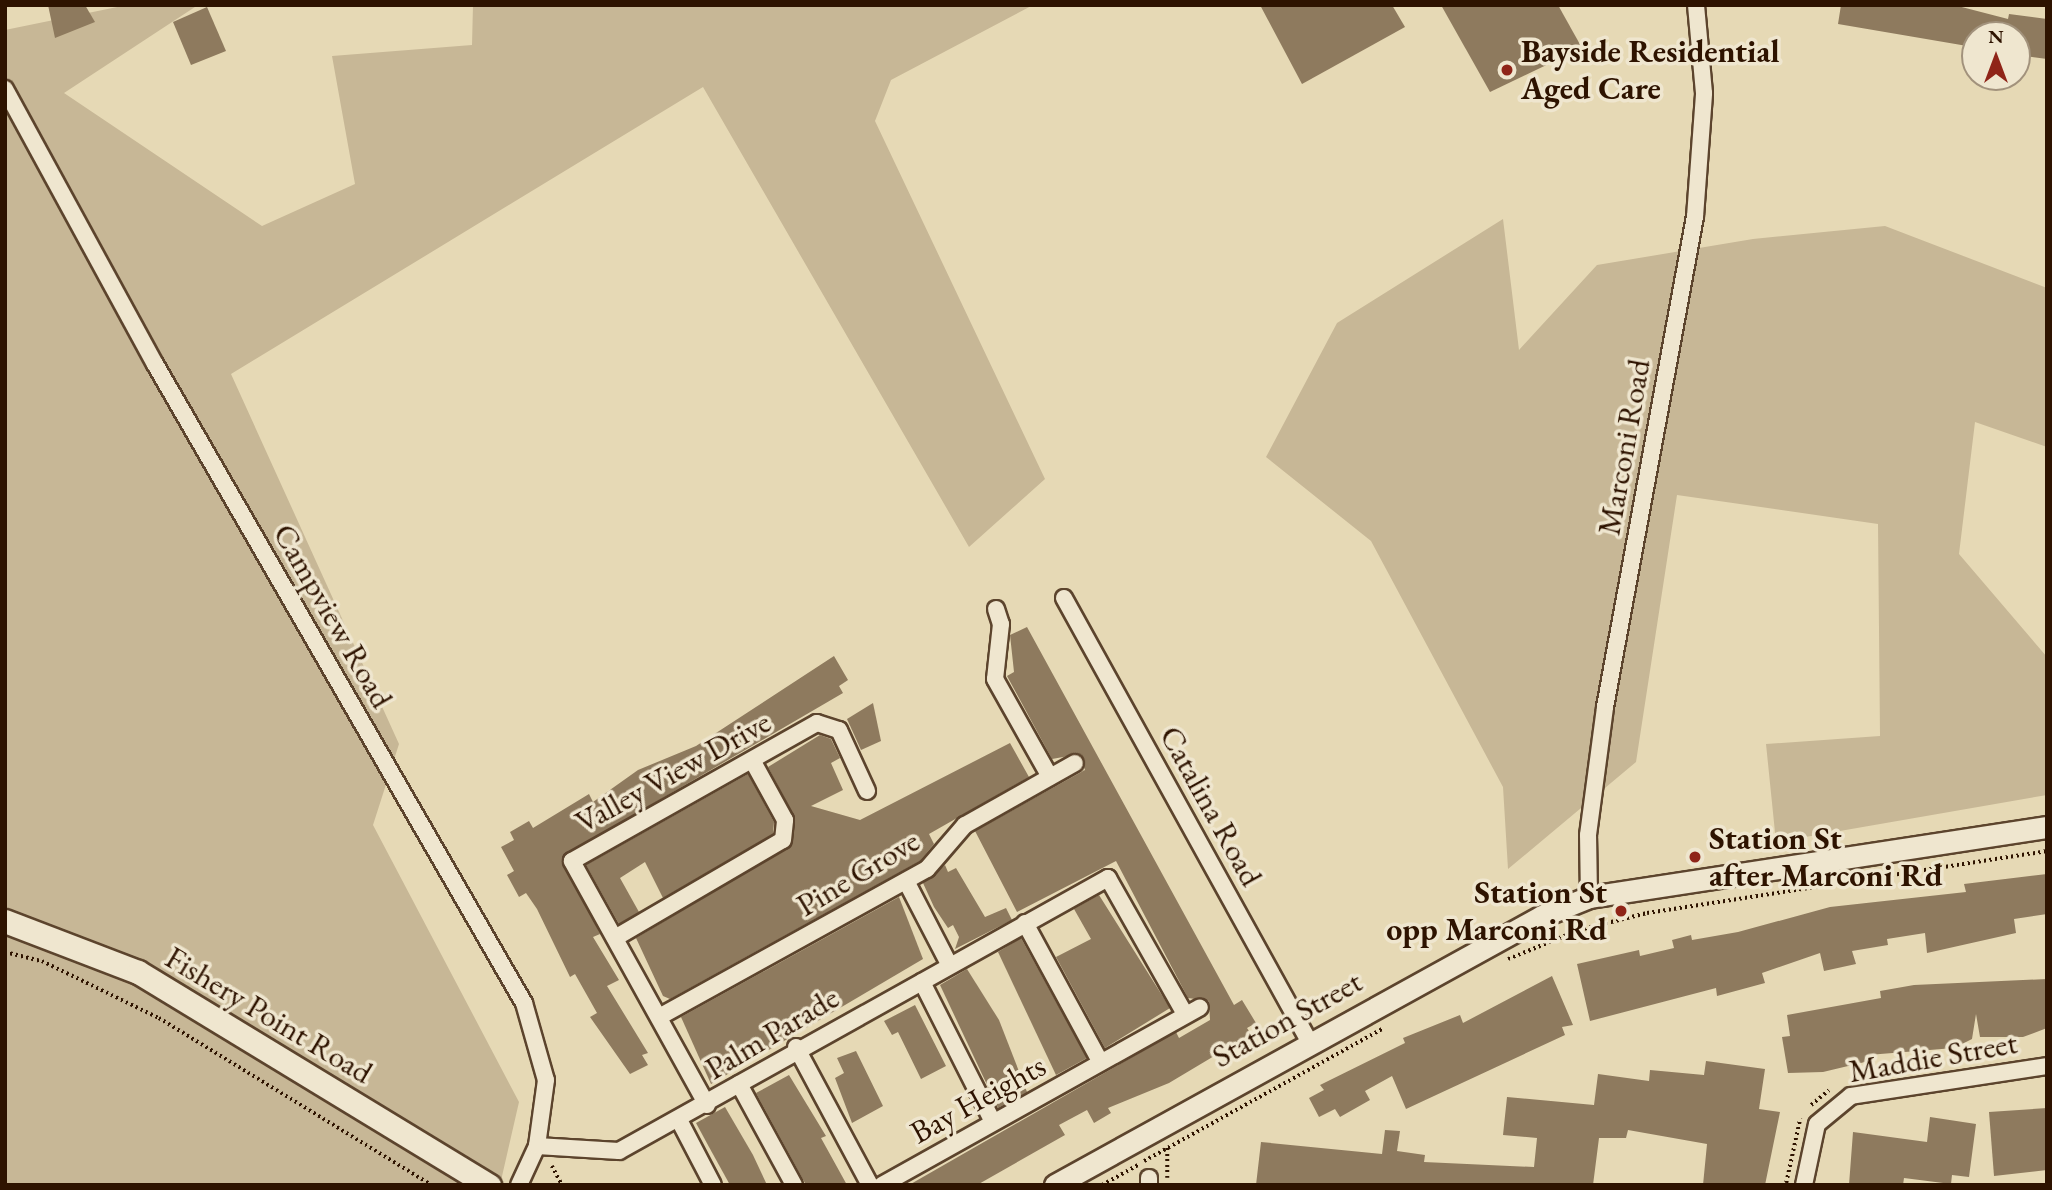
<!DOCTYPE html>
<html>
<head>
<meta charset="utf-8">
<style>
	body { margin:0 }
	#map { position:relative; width:2052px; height:1190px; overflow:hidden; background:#e6d9b5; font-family:"EB Garamond",serif }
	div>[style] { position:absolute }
	.green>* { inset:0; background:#c7b796 }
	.building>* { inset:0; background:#8e7a5e }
	.path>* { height:3.5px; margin-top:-1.75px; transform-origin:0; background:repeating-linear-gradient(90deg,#2e1300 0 2px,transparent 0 5.5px) }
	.roads { filter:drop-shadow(2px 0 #5c442d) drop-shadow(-2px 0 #5c442d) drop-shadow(0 2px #5c442d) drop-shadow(0 -2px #5c442d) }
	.minor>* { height:16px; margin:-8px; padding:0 8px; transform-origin:8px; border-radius:8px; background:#efe6cf }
	.tertiary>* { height:21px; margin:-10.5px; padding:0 10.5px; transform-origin:10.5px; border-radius:10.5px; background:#efe6cf }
	.secondary>* { height:23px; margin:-11.5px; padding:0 11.5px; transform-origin:11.5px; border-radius:11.5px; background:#efe6cf }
	.dots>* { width:19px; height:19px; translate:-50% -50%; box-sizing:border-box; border:4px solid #efe6cf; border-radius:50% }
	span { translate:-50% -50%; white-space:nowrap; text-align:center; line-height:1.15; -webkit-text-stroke:7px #efe6cf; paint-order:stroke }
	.poi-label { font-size:32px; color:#2e1300; font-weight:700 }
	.left { translate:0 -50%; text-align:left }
	.right { translate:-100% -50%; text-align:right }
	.street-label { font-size:32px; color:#2e1300 }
	.frame { position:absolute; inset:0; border:7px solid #2e1300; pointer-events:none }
	.north { position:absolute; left:1961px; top:21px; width:70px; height:70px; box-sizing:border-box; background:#efe6cf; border:2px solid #a2927c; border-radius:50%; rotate:0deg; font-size:19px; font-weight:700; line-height:28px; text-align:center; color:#2e1300 }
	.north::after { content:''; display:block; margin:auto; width:24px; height:32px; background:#8f2418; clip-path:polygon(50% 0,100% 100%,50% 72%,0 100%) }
</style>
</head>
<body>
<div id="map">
	<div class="green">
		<i style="clip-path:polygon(127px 5px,198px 5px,64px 93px,262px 226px,355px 184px,332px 56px,472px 45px,473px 5px,1033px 5px,891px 80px,875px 121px,1045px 479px,969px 547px,703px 87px,231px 374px,399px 744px,373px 825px,519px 1102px,500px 1185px,5px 1185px,5px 30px)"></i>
		<i style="clip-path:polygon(1503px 219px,1519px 350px,1597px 265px,1753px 239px,1885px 226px,2047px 288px,2047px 447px,1975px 422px,1959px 554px,2047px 657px,2047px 795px,1776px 842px,1766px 744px,1880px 736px,1878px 524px,1677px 495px,1636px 762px,1508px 869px,1503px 787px,1371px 541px,1266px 457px,1337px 323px)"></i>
	</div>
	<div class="building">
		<i style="clip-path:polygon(48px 5px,85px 5px,95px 22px,55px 38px)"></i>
		<i style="clip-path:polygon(1260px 5px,1392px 5px,1405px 27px,1302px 84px)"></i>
		<i style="clip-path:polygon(1441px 5px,1558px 5px,1582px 48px,1490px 92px)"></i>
		<i style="clip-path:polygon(1841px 5px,1954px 5px,2008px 19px,2009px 14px,2047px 19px,2047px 59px,2017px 55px,2017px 35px,1975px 35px,1973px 47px,1838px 24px)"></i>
		<i style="clip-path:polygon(207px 7px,226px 51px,191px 65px,173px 22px)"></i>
		<i style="clip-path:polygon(1027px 627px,1234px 1005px,1242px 1000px,1256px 1023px,1247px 1028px,1251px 1034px,1169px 1083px,1108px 1108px,1111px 1113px,1094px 1123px,1087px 1110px,1059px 1125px,1065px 1135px,977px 1185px,909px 1185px,1176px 1032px,1179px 1038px,1210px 1020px,1209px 1001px,1188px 998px,1116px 861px,1017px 912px,975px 831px,1085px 770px,1080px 754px,1052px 759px,1007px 676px,1014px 672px,1010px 635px)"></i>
		<i style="clip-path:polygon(834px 656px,848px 680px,839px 686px,843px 693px,563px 856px,600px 934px,593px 937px,619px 980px,607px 986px,648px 1053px,642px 1055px,648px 1065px,630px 1074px,590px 1017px,597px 1013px,575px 974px,570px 977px,537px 909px,526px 893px,519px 897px,507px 875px,514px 871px,501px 847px,514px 840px,510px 832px,529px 821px,533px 828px,589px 794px,593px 802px,638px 770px,696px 746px)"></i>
		<i style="clip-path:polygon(873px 703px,881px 741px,861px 750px,847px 719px)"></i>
		<i style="clip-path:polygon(820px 735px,831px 739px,840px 758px,831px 763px,843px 790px,811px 806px,860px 820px,1010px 743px,1029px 777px,929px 834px,934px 844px,920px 861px,670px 999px,663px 996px,636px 938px,791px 846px,794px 816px,768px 767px)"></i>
		<i style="clip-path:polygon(748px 774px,774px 822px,773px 834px,663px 898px,645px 862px,620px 878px,639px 912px,619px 924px,586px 865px)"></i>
		<i style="clip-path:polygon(945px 865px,948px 872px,956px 868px,985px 917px,1006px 908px,1012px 920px,955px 949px,959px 937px,953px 925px,948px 928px,934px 907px,923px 883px)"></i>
		<i style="clip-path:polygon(2047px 874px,2047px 914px,2014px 919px,2016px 933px,1927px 953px,1925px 933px,1887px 939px,1888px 945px,1852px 951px,1856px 964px,1824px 971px,1820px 953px,1762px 973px,1765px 983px,1717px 996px,1716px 988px,1590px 1021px,1577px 964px,1639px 950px,1640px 956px,1674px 948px,1672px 940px,1691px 935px,1692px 940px,1738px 932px,1830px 907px,1966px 892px,1964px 884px)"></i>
		<i style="clip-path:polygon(1099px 895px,1170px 1008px,1105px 1048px,1056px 957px,1091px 939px,1074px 909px)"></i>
		<i style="clip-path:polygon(899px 897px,923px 959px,711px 1084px,681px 1017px)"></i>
		<i style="clip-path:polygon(1021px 938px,1087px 1058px,1056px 1075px,998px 952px)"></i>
		<i style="clip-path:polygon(967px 969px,999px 1020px,1027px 1092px,998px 1108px,940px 985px)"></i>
		<i style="clip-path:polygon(1552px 976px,1573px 1025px,1562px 1027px,1565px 1035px,1406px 1109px,1392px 1076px,1365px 1091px,1370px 1100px,1340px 1117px,1335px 1109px,1319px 1117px,1309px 1098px,1324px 1090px,1320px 1085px,1405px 1043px,1403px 1038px,1460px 1015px,1463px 1023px)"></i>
		<i style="clip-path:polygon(2047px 979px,2047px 1028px,2023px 1037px,1980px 1037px,1976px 1014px,1972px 1039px,1954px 1048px,1868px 1055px,1869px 1061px,1823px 1072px,1788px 1073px,1782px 1037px,1790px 1036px,1787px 1015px,1881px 998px,1880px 991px,1914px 985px)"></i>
		<i style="clip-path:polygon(915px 1005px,946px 1066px,921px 1079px,898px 1032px,892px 1035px,884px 1021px)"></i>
		<i style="clip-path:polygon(856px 1051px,883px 1106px,852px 1123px,835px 1078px,844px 1073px,837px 1058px)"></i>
		<i style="clip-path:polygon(1706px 1061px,1765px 1069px,1759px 1109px,1780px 1112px,1765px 1185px,1703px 1185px,1707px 1144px,1628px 1130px,1626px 1138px,1599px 1138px,1593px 1185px,1256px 1185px,1261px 1142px,1382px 1154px,1385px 1130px,1400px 1131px,1397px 1151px,1425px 1155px,1424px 1162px,1534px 1167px,1537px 1138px,1503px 1135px,1507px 1097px,1594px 1105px,1598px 1074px,1649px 1081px,1650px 1070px,1704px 1075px)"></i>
		<i style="clip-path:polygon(789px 1075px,826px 1136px,821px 1138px,847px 1185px,806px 1185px,756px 1093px)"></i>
		<i style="clip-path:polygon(725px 1107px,753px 1155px,767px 1185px,730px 1185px,709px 1147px,696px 1123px)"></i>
		<i style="clip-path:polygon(2047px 1108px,2047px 1170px,1994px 1176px,1989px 1112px)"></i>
		<i style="clip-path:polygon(1930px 1117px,1976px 1124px,1969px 1177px,1952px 1175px,1951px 1184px,1904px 1178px,1903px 1185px,1849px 1185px,1853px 1132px,1927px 1142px)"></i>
	</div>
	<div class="path">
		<i style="left:5px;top:952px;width:38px;rotate:14deg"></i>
		<i style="left:42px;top:961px;width:130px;rotate:26deg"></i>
		<i style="left:159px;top:1018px;width:319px;rotate:31.5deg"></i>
		<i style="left:1508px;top:959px;width:77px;rotate:-22.2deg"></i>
		<i style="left:1579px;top:930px;width:70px;rotate:-14deg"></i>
		<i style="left:1647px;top:913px;width:405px;rotate:-8.8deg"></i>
		<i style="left:1811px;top:1105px;width:23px;rotate:-40deg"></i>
		<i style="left:1144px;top:1161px;width:272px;rotate:-29deg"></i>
		<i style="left:552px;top:1166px;width:21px;rotate:62deg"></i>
		<i style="left:1167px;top:1178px;width:30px;rotate:-90deg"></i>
		<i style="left:1786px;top:1183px;width:66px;rotate:-77.7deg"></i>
		<i style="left:1102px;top:1185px;width:41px;rotate:-29.1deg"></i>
	</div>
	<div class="roads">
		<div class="minor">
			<i style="left:5px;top:89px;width:313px;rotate:61.4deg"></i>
			<i style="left:155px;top:364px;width:738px;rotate:60deg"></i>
			<i style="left:524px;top:1003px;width:80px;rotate:74.1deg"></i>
			<i style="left:546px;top:1080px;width:67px;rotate:97.8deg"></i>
			<i style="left:537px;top:1146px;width:43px;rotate:114.8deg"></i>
			<i style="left:1064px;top:598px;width:506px;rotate:61.06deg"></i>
			<i style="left:996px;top:609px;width:16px;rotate:72deg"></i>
			<i style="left:1001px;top:624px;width:55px;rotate:96.2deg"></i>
			<i style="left:995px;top:679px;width:112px;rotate:60.7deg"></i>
			<i style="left:906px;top:881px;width:93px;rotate:62.6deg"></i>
			<i style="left:1589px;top:897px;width:62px;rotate:-90.9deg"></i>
			<i style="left:1588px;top:835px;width:129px;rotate:-82.4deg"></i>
			<i style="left:1605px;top:707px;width:498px;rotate:-79.6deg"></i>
			<i style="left:1695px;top:217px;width:124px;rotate:-85.8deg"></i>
			<i style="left:1704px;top:93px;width:88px;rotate:-95.2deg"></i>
			<i style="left:1025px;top:923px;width:157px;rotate:61.5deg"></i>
			<i style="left:615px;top:938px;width:194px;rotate:-30.3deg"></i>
			<i style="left:783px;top:840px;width:20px;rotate:-84deg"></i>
			<i style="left:785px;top:820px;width:68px;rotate:-118.8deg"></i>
			<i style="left:922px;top:982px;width:157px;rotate:63.1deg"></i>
			<i style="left:659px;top:1017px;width:306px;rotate:-28.9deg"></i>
			<i style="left:927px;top:869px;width:58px;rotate:-49.2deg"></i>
			<i style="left:965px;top:825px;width:126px;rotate:-29.4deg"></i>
			<i style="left:796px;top:1047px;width:157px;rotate:61.8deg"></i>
			<i style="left:739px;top:1084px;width:115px;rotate:61.4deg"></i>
			<i style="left:707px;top:1105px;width:279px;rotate:-119deg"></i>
			<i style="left:572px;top:861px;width:281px;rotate:-29.4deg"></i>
			<i style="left:817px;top:723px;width:23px;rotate:18deg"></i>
			<i style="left:839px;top:730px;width:67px;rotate:65.3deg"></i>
			<i style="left:679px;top:1120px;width:73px;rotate:62.4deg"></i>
			<i style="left:537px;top:1146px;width:82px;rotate:3.5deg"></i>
			<i style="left:619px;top:1151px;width:560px;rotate:-29.17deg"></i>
			<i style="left:1108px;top:878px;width:156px;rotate:60.5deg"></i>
			<i style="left:882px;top:1185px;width:364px;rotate:-29.2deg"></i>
			<i style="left:1149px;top:1185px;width:7px;rotate:-90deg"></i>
			<i style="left:1804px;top:1185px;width:62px;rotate:-78deg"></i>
			<i style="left:1817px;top:1124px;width:44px;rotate:-39.5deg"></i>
			<i style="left:1851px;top:1096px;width:198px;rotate:-8.7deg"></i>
		</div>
		<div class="tertiary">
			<i style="left:1055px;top:1185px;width:556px;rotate:-28.91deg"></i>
			<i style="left:1542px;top:916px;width:51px;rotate:-22deg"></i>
			<i style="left:1589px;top:897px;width:463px;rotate:-8.7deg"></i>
		</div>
		<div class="secondary">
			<i style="left:5px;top:921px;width:142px;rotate:21deg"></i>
			<i style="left:138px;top:972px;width:411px;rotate:31.3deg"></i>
		</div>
	</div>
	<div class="dots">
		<i style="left:1507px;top:70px;background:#8f2418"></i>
		<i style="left:1695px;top:857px;background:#8f2418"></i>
		<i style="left:1621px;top:911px;background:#8f2418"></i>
	</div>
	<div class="poi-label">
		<span class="left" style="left:1521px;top:70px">Bayside Residential<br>Aged Care</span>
		<span class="left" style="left:1709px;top:857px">Station St<br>after Marconi Rd</span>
		<span class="right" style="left:1607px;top:911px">Station St<br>opp Marconi Rd</span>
	</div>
	<div class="street-label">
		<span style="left:1624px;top:447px;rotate:-80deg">Marconi Road</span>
		<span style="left:333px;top:616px;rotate:60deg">Campview Road</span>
		<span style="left:673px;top:772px;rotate:-29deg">Valley View Drive</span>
		<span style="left:1211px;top:806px;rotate:61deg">Catalina Road</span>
		<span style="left:858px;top:873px;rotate:-31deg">Pine Grove</span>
		<span style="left:269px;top:1015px;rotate:31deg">Fishery Point Road</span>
		<span style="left:1287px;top:1019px;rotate:-29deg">Station Street</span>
		<span style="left:772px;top:1033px;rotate:-31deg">Palm Parade</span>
		<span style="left:1933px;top:1057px;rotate:-10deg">Maddie Street</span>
		<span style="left:978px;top:1099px;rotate:-29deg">Bay Heights</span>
	</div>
	<div class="frame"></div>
	<div class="north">N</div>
</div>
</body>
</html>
